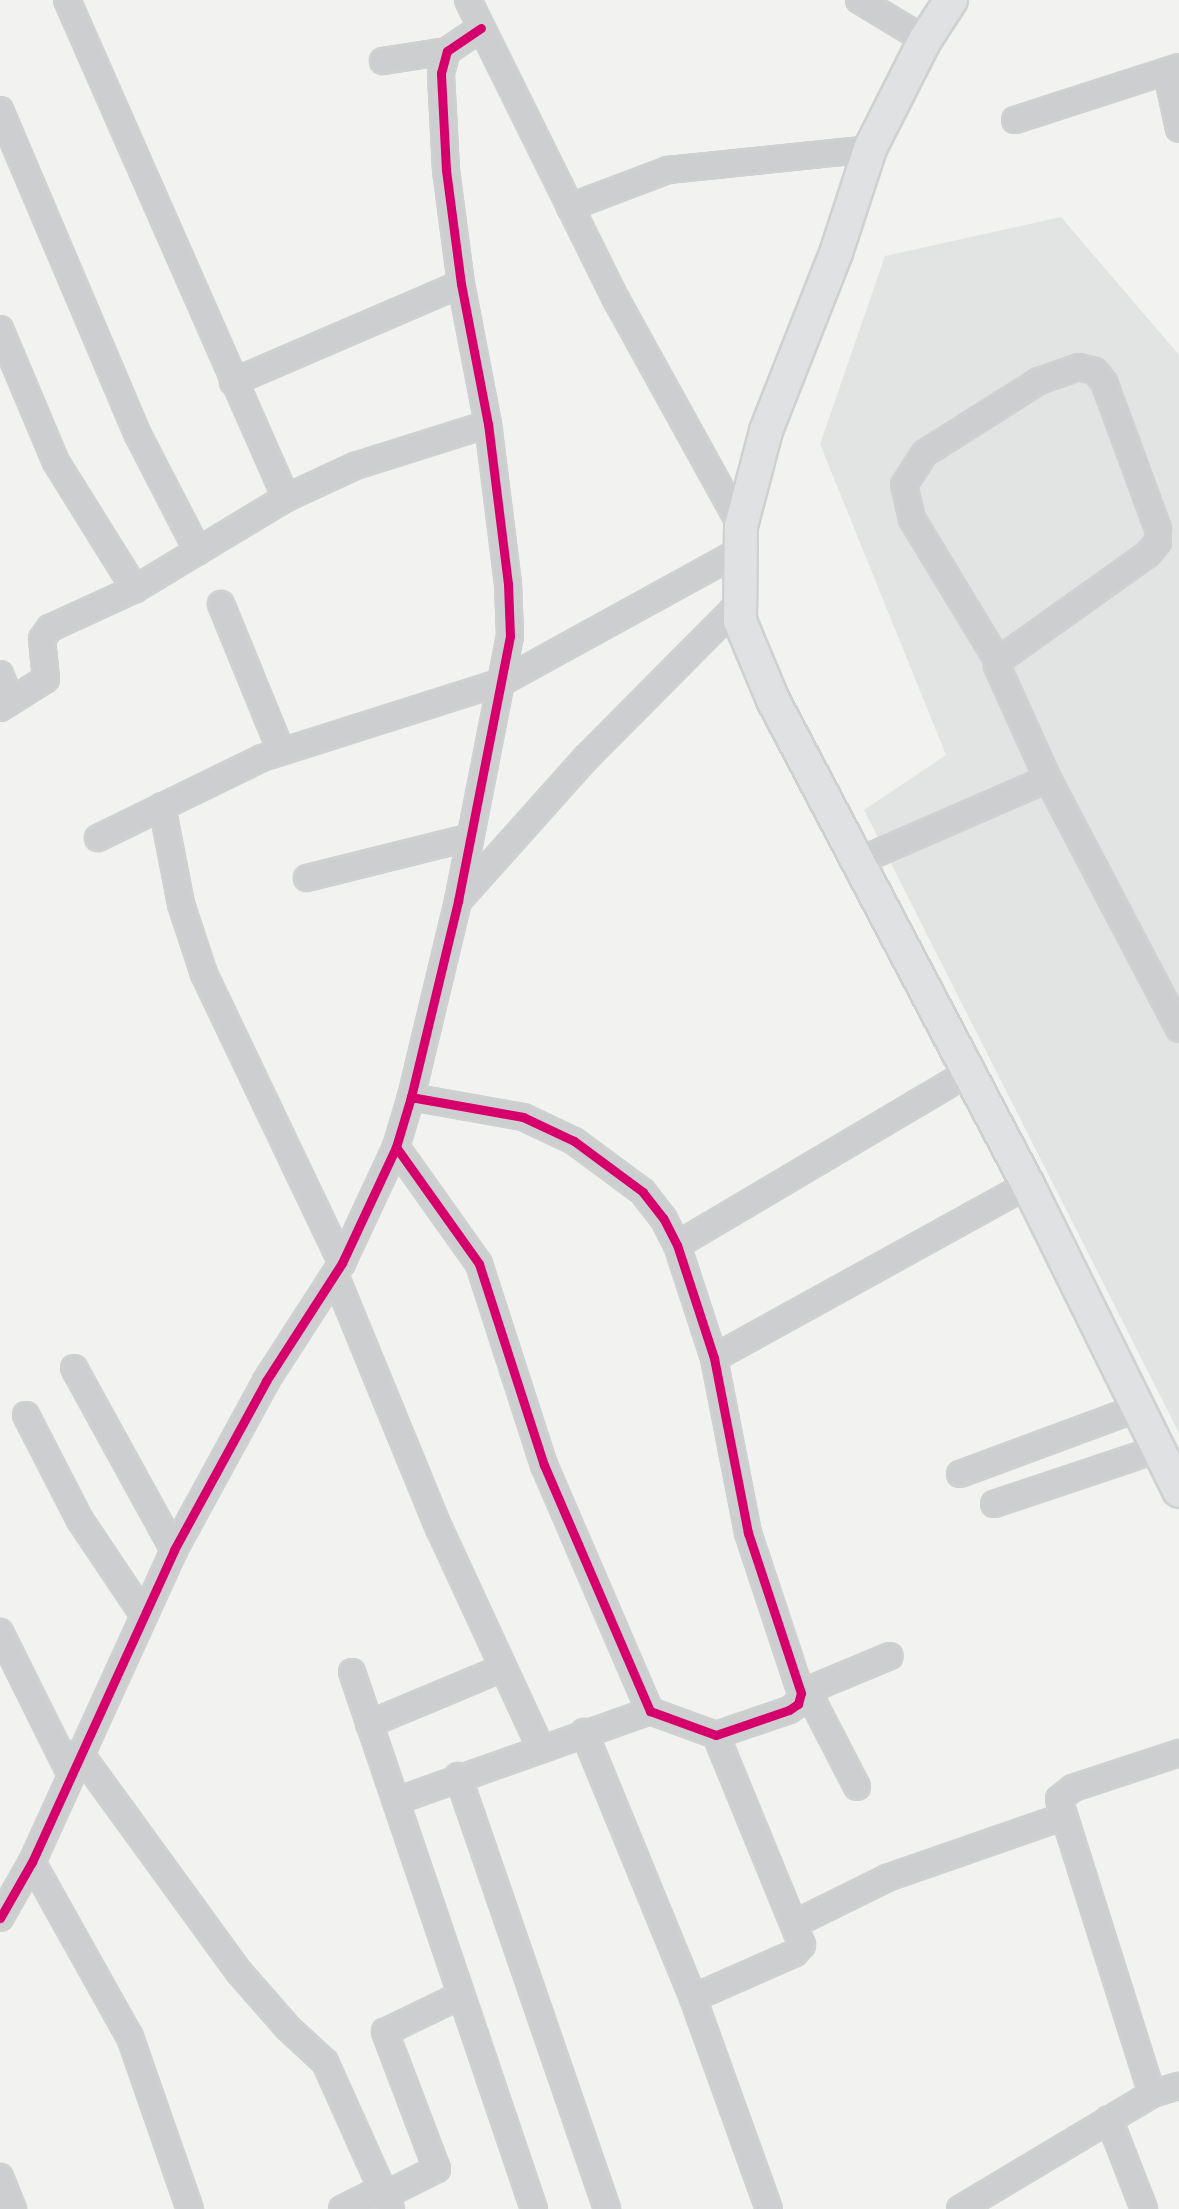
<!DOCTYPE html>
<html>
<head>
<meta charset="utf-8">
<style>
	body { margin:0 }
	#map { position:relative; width:1179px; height:2209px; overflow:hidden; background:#f2f3f0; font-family:Roboto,sans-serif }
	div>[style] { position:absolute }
	.built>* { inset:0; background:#e2e4e3 }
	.roads { filter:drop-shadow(2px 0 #cfd1d1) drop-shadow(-2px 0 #cfd1d1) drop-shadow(0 2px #cfd1d1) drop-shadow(0 -2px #cfd1d1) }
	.minor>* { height:24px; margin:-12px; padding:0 12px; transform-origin:12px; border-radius:12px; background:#cdcecf }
	.major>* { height:32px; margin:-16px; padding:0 16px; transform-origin:16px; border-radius:16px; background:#e0e1e2 }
	.cycleway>* { height:9px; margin:-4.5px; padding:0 4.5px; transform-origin:4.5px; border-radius:4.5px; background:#d6006c }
	span { translate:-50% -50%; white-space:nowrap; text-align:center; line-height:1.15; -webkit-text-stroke:7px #fff; paint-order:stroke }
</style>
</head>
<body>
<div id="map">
	<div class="built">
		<i style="clip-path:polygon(1061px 217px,1179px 355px,1179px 1433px,864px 810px,946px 755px,820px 444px,885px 256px)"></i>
	</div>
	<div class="roads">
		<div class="minor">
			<i style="left:67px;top:0;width:544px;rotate:66.26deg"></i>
			<i style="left:468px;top:0;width:336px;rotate:63.7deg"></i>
			<i style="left:617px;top:301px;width:257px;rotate:61.1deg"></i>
			<i style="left:859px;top:0;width:77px;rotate:31.2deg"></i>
			<i style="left:383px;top:61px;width:65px;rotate:-8.9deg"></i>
			<i style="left:1167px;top:74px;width:56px;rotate:77.7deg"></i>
			<i style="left:0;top:110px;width:353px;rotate:67deg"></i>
			<i style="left:138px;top:435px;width:131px;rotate:62.7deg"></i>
			<i style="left:1015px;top:120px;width:172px;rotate:-17.9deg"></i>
			<i style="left:570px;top:207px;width:105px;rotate:-20.7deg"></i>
			<i style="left:668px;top:170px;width:203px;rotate:-5.9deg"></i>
			<i style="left:0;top:329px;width:144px;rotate:67.2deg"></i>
			<i style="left:56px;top:462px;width:150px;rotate:58.1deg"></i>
			<i style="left:233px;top:382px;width:248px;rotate:-23.3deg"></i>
			<i style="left:221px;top:604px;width:159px;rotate:67.8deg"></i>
			<i style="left:998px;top:661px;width:166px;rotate:-121.2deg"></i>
			<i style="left:912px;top:519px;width:35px;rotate:-103deg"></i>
			<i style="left:904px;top:485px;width:38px;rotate:-57deg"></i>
			<i style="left:925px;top:453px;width:135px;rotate:-32.3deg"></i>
			<i style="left:1039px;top:381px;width:42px;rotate:-19.3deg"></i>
			<i style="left:1079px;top:367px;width:16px;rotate:14deg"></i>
			<i style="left:1095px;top:371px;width:14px;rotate:51deg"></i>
			<i style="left:1104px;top:382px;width:157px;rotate:69.8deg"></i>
			<i style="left:1158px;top:529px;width:13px;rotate:90deg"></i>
			<i style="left:1158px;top:542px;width:16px;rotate:130deg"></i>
			<i style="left:1148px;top:554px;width:184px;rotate:144.5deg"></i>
			<i style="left:998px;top:661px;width:5px;rotate:101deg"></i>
			<i style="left:997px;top:666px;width:124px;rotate:65.7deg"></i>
			<i style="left:1048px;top:779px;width:282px;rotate:62.3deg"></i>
			<i style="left:0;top:674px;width:29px;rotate:68deg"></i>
			<i style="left:0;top:708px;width:54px;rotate:-32.2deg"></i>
			<i style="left:46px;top:679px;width:40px;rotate:-95.7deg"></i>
			<i style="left:42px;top:639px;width:14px;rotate:-54deg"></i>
			<i style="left:50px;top:628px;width:94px;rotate:-24.6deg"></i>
			<i style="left:135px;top:589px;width:176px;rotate:-31.1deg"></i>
			<i style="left:286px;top:498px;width:76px;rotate:-24.9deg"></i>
			<i style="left:355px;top:466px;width:139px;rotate:-17.5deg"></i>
			<i style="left:162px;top:806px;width:100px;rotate:79deg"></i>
			<i style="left:181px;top:904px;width:74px;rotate:71.8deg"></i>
			<i style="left:204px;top:974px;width:320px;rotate:64.5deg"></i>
			<i style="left:98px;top:838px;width:182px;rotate:-26deg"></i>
			<i style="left:262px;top:758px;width:252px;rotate:-17.6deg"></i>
			<i style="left:502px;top:682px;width:269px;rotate:-28.8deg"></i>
			<i style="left:859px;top:861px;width:206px;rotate:-23.5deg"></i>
			<i style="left:307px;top:878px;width:165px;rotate:-14deg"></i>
			<i style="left:458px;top:901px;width:192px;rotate:-48.2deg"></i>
			<i style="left:586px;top:758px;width:217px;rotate:-45.2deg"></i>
			<i style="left:396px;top:1147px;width:143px;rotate:54.6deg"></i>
			<i style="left:479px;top:1264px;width:211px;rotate:72.1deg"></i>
			<i style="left:544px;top:1465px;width:268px;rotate:66.7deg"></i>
			<i style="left:650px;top:1711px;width:70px;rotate:20deg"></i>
			<i style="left:716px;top:1735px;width:77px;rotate:-18.9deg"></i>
			<i style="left:789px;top:1710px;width:11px;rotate:-34deg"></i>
			<i style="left:798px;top:1704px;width:11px;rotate:-75deg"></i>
			<i style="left:801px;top:1693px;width:169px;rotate:-108.3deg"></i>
			<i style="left:748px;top:1533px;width:178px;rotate:-101deg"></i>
			<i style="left:714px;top:1358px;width:119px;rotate:-108.1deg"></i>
			<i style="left:677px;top:1245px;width:30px;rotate:-117deg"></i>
			<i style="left:663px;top:1218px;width:33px;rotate:-128deg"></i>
			<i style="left:643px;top:1192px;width:86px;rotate:-143.5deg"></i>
			<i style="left:574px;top:1141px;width:56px;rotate:-154.8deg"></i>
			<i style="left:523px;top:1117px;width:114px;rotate:-169.9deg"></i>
			<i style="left:677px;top:1245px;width:339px;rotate:-30.6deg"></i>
			<i style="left:335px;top:1275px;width:274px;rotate:67.7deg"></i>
			<i style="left:439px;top:1528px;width:241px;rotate:65.2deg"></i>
			<i style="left:714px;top:1358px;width:359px;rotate:-28.9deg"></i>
			<i style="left:74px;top:1368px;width:208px;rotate:61.2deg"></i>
			<i style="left:26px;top:1415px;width:118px;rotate:62.8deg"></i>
			<i style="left:80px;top:1520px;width:113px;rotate:56.2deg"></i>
			<i style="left:960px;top:1474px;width:190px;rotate:-20.3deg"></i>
			<i style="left:994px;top:1504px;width:173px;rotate:-18.5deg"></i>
			<i style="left:0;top:1632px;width:157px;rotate:63.6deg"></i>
			<i style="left:352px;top:1672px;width:567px;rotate:71.28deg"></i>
			<i style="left:807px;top:1690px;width:109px;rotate:62.7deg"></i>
			<i style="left:801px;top:1693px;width:96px;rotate:-22.6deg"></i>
			<i style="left:369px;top:1724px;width:145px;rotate:-22.7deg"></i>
			<i style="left:584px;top:1732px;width:287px;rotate:67.7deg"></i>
			<i style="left:693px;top:1998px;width:224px;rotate:70.2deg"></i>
			<i style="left:79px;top:1752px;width:272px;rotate:54deg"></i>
			<i style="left:239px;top:1972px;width:74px;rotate:48.8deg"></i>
			<i style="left:288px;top:2028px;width:50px;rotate:42.6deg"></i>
			<i style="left:325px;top:2062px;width:161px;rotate:65.8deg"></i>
			<i style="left:458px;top:1776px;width:458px;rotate:71deg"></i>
			<i style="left:396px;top:1801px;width:269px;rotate:-19.5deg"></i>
			<i style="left:32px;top:1862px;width:201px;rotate:60.8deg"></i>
			<i style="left:130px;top:2037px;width:182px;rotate:70.8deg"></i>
			<i style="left:0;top:1918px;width:64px;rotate:-60.3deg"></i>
			<i style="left:32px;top:1862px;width:343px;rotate:-65.5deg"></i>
			<i style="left:174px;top:1550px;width:192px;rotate:-61.4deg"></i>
			<i style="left:266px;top:1381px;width:140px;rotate:-57.2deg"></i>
			<i style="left:342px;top:1263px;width:128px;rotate:-65deg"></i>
			<i style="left:396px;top:1147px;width:52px;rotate:-73.3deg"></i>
			<i style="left:411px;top:1097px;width:202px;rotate:-76.5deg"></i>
			<i style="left:458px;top:901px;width:270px;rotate:-78.9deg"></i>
			<i style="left:510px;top:636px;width:52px;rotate:-92.2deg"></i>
			<i style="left:508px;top:584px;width:161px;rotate:-97.1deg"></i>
			<i style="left:488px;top:424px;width:143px;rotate:-100.9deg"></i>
			<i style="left:461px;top:284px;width:115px;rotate:-97.5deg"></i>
			<i style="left:446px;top:170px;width:97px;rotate:-93deg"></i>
			<i style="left:441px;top:73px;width:23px;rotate:-75deg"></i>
			<i style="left:447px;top:51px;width:41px;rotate:-34.1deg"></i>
			<i style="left:794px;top:1924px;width:104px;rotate:-26.3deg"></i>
			<i style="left:887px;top:1878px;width:185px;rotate:-19.2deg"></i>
			<i style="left:693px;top:1998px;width:111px;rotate:-23.8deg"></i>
			<i style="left:795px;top:1953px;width:11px;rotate:-49deg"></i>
			<i style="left:802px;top:1945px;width:227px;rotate:-112.3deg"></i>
			<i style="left:1152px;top:2094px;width:309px;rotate:-107.5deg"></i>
			<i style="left:1059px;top:1799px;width:18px;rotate:-38deg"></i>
			<i style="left:1073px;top:1788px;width:112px;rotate:-18.3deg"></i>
			<i style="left:1109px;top:2119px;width:97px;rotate:68.7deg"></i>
			<i style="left:0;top:2177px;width:35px;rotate:68deg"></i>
			<i style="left:385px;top:2195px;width:58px;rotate:-26.6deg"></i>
			<i style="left:437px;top:2169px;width:147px;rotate:-110.8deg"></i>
			<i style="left:385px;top:2032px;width:82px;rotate:-25.9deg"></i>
			<i style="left:342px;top:2209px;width:45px;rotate:-26.6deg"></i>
			<i style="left:960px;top:2209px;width:224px;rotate:-30.9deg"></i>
			<i style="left:1152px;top:2094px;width:28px;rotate:-17deg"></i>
		</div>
		<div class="major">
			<i style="left:951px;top:0;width:48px;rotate:123deg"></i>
			<i style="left:925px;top:40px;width:122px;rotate:116.8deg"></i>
			<i style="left:870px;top:149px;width:109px;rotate:108.1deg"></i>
			<i style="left:836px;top:253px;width:191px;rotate:111.5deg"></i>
			<i style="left:766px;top:431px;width:98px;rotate:104.7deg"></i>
			<i style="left:741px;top:526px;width:95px;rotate:90.6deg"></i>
			<i style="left:740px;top:621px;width:86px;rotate:67.3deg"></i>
			<i style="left:773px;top:700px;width:548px;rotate:62.27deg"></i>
			<i style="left:1028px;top:1185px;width:341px;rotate:63.7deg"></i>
		</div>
	</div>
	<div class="cycleway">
		<i style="left:396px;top:1147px;width:143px;rotate:54.6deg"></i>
		<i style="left:479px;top:1264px;width:211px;rotate:72.1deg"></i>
		<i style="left:544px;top:1465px;width:268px;rotate:66.7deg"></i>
		<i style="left:650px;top:1711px;width:70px;rotate:20deg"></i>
		<i style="left:716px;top:1735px;width:77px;rotate:-18.9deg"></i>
		<i style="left:789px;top:1710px;width:11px;rotate:-34deg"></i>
		<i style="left:798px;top:1704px;width:11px;rotate:-75deg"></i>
		<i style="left:801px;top:1693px;width:169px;rotate:-108.3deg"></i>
		<i style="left:748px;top:1533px;width:178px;rotate:-101deg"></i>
		<i style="left:714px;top:1358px;width:119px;rotate:-108.1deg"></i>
		<i style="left:677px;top:1245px;width:30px;rotate:-117deg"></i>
		<i style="left:663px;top:1218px;width:33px;rotate:-128deg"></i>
		<i style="left:643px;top:1192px;width:86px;rotate:-143.5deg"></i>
		<i style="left:574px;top:1141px;width:56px;rotate:-154.8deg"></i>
		<i style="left:523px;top:1117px;width:114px;rotate:-169.9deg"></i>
		<i style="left:0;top:1918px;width:64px;rotate:-60.3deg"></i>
		<i style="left:32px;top:1862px;width:343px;rotate:-65.5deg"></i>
		<i style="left:174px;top:1550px;width:192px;rotate:-61.4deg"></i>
		<i style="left:266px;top:1381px;width:140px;rotate:-57.2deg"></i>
		<i style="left:342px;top:1263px;width:128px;rotate:-65deg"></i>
		<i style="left:396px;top:1147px;width:52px;rotate:-73.3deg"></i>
		<i style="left:411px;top:1097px;width:202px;rotate:-76.5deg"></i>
		<i style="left:458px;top:901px;width:270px;rotate:-78.9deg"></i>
		<i style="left:510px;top:636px;width:52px;rotate:-92.2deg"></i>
		<i style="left:508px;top:584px;width:161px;rotate:-97.1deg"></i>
		<i style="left:488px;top:424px;width:143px;rotate:-100.9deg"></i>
		<i style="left:461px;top:284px;width:115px;rotate:-97.5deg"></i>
		<i style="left:446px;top:170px;width:97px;rotate:-93deg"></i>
		<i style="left:441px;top:73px;width:23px;rotate:-75deg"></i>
		<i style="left:447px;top:51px;width:41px;rotate:-34.1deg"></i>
	</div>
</div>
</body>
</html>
